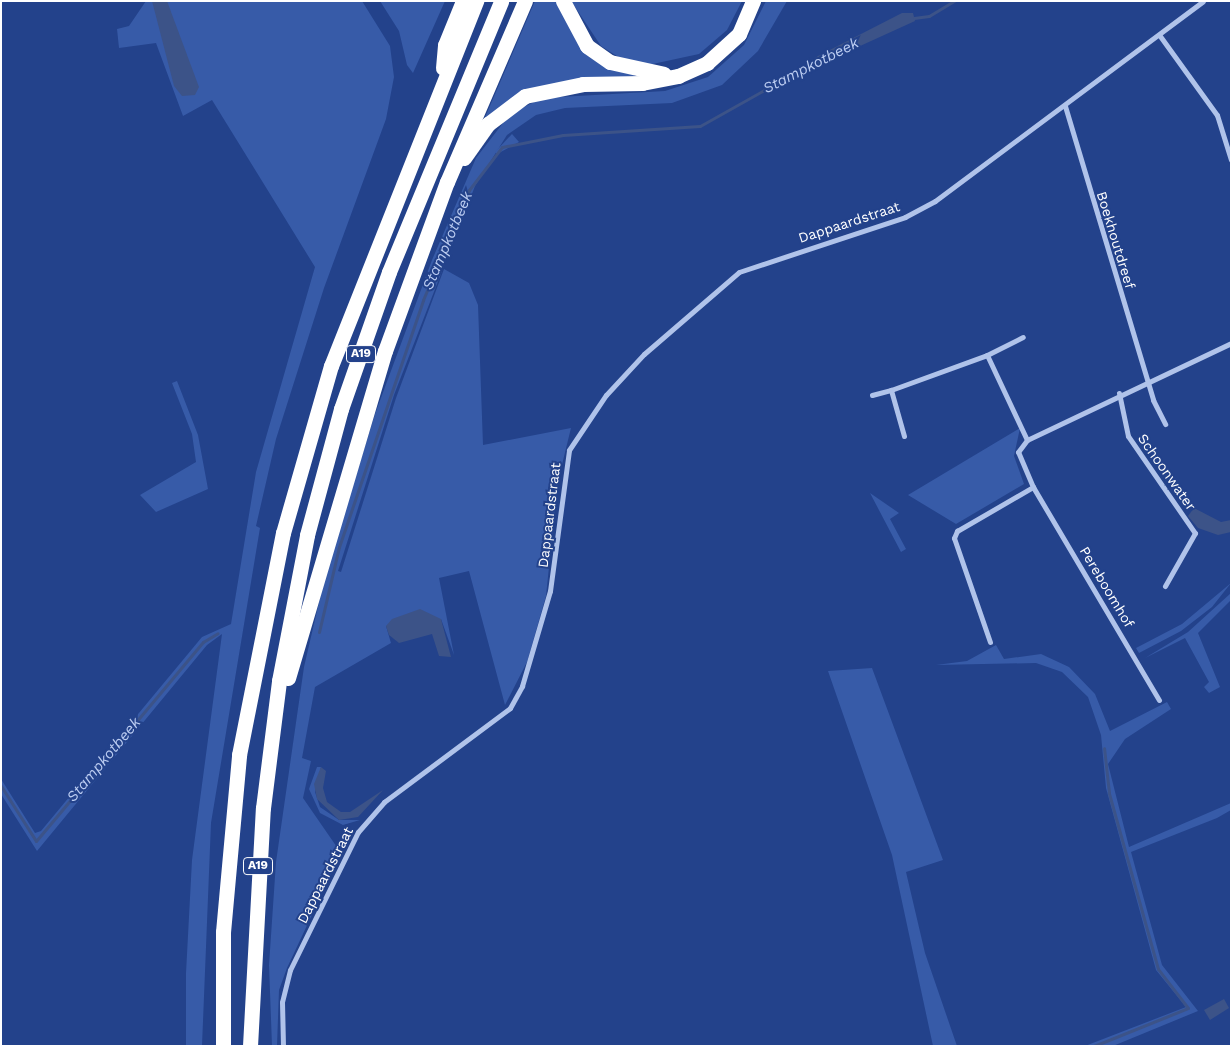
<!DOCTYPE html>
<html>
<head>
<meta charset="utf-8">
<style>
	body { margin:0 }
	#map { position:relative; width:1232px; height:1047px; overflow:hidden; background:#23428b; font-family:"Work Sans",sans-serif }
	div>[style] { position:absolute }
	.green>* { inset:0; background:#375ba8 }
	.water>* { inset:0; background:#3c5388 }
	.stream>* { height:3px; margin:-1.5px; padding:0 1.5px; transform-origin:1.5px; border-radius:1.5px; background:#3c5388 }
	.street>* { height:5px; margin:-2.5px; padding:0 2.5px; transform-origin:2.5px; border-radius:2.5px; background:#b0c3ea }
	.highway>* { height:15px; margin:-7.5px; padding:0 7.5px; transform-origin:7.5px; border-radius:7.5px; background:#fff }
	span { translate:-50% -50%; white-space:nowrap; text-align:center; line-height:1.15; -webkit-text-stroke:4px #23428b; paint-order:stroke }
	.shield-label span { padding:1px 4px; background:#23428b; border:1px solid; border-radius:4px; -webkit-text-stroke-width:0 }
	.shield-label { font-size:12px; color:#fff; font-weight:700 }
	.street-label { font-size:14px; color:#fff }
	.water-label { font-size:15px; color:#bccdf2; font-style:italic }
	.frame { position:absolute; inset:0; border:2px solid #fff; pointer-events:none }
</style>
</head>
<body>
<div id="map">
	<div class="green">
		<i style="clip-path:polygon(146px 1px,362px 1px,390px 46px,394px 77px,386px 119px,324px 288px,276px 439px,256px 526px,260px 528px,211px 823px,202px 1046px,186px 1046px,186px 973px,192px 860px,222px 634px,207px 645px,37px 851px,1px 794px,1px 779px,35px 833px,41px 831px,202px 637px,231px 624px,256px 472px,315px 267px,212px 100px,183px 116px,156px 43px,119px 48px,117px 29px,129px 26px)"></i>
		<i style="clip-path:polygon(380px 1px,445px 1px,413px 73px,407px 65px,399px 31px)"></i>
		<i style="clip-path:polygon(535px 1px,557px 1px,577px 42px,635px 76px,570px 81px,483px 122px)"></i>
		<i style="clip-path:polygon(571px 1px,742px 1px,727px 30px,699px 54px,648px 65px,620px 58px,601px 46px)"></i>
		<i style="clip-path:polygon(766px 1px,787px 1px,758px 51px,722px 85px,672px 103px,565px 108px,536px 115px,507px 135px,475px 186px,394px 395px,338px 571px,341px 572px,396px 398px,444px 269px,469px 283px,478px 305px,483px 445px,571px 428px,558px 481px,546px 596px,527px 662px,505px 705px,469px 571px,439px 578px,454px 655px,441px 619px,386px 626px,391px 643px,315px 687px,302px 758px,311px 761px,303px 798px,341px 853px,287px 968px,279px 990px,277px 1046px,272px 1046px,269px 965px,276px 862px,304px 667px,326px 572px,375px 414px,432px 260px,476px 158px,510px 114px,542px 98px,665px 91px,708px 77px,744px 45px)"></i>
		<i style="clip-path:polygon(512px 134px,519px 142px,497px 154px,495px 152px)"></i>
		<i style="clip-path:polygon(177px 381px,198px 435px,208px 489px,156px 512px,140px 495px,196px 462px,192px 434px,172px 383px)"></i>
		<i style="clip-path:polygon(1020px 428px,1014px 456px,1024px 484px,956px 524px,908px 495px)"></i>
		<i style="clip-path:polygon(870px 493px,899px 513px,890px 519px,906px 549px,901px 552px)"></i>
		<i style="clip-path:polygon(1231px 583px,1212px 607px,1181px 631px,1139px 653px,1136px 648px,1182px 624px)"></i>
		<i style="clip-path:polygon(1231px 593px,1231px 600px,1198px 633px,1220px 687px,1209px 693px,1204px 687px,1209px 682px,1185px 638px,1145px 658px,1188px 632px)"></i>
		<i style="clip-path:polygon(996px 645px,1004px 659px,1041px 654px,1069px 667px,1095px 694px,1110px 731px,1167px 702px,1171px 709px,1125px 739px,1108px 764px,1129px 847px,1231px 803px,1231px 810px,1217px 818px,1131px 852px,1162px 965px,1198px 1011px,1113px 1046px,1085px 1046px,1186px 1007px,1156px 970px,1106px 788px,1101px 735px,1088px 697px,1062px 672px,1036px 663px,936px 665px,967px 661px)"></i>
		<i style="clip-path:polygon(872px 668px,943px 860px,906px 872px,925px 953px,957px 1046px,933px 1046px,892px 855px,828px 671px)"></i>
		<i style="clip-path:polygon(317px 767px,321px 767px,315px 792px,320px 807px,339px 820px,360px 820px,343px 825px,320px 813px,309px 789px)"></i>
	</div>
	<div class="water">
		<i style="clip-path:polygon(152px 1px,167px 1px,199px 87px,195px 95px,182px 96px,174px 86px)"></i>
		<i style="clip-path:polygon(902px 13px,913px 13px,915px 21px,814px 67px,811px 61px,818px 56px)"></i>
		<i style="clip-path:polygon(1194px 508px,1221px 522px,1231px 520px,1231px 532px,1218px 535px,1198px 528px,1188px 516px)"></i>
		<i style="clip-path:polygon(420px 609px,441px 619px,451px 657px,439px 656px,432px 634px,399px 643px,389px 635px,386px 626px,392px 619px)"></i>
		<i style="clip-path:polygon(321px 767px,326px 771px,323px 788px,327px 802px,341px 812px,350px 812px,383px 790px,358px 817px,339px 820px,317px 799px,314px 784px)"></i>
		<i style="clip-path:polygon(1224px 999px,1229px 1008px,1210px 1020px,1204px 1010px)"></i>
	</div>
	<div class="stream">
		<i style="left:914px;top:18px;width:15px;rotate:-8deg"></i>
		<i style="left:929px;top:16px;width:29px;rotate:-31deg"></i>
		<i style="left:319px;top:632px;width:87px;rotate:-76.8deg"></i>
		<i style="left:339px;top:547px;width:261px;rotate:-71.2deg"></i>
		<i style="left:423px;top:300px;width:119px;rotate:-67.3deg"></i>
		<i style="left:469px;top:190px;width:54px;rotate:-52.5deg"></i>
		<i style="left:502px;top:147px;width:62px;rotate:-11.1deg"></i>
		<i style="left:563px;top:135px;width:137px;rotate:-3.8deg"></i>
		<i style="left:700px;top:126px;width:131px;rotate:-29.3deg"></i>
		<i style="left:1px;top:786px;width:65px;rotate:57.5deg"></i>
		<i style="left:36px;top:841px;width:260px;rotate:-50deg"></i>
		<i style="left:203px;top:642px;width:17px;rotate:-31deg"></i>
		<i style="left:1094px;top:1046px;width:101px;rotate:-22deg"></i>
		<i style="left:1188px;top:1008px;width:49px;rotate:-127.6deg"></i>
		<i style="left:1158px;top:969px;width:183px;rotate:-105.6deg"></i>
		<i style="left:1109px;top:793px;width:45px;rotate:-96.3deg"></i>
	</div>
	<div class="street">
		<i style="left:1160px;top:36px;width:97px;rotate:54.2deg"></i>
		<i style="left:1217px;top:115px;width:47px;rotate:72.7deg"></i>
		<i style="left:1065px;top:106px;width:307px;rotate:73.3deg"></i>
		<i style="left:1153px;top:400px;width:27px;rotate:63deg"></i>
		<i style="left:987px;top:355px;width:40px;rotate:-26.6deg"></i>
		<i style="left:1119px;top:393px;width:44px;rotate:78.2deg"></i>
		<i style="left:1128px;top:436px;width:118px;rotate:55.4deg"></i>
		<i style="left:1195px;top:533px;width:61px;rotate:119.5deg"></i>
		<i style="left:872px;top:395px;width:20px;rotate:-15deg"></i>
		<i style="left:904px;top:436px;width:48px;rotate:-105.8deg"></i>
		<i style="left:891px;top:390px;width:102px;rotate:-20deg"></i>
		<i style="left:987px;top:355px;width:94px;rotate:64.8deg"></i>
		<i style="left:990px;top:642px;width:110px;rotate:-109.1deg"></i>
		<i style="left:954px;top:538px;width:8px;rotate:-67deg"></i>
		<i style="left:957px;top:531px;width:88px;rotate:-30.1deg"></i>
		<i style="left:1159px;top:700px;width:247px;rotate:-120.6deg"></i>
		<i style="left:1033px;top:487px;width:38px;rotate:-113deg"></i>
		<i style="left:1018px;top:452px;width:15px;rotate:-53deg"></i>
		<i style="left:1027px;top:440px;width:226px;rotate:-25.4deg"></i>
		<i style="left:283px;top:1046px;width:44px;rotate:-91.3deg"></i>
		<i style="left:282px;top:1002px;width:33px;rotate:-76deg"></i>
		<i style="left:290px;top:970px;width:154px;rotate:-63.8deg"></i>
		<i style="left:358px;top:832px;width:40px;rotate:-49deg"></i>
		<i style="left:384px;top:802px;width:157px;rotate:-36.7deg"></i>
		<i style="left:510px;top:708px;width:25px;rotate:-61deg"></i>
		<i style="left:522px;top:686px;width:99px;rotate:-73.6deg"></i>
		<i style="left:550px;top:591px;width:142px;rotate:-82.3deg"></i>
		<i style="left:569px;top:450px;width:66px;rotate:-56.1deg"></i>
		<i style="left:606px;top:395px;width:56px;rotate:-47.2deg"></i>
		<i style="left:644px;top:354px;width:125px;rotate:-40.8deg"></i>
		<i style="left:739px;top:272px;width:175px;rotate:-18.3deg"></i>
		<i style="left:905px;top:217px;width:34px;rotate:-28deg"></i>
		<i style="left:935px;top:201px;width:334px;rotate:-36.7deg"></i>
	</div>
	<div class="highway">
		<i style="left:563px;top:1px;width:51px;rotate:61.9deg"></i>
		<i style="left:587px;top:46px;width:28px;rotate:35deg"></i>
		<i style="left:610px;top:62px;width:55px;rotate:12.5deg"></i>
		<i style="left:443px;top:68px;width:23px;rotate:-85deg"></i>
		<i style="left:445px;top:45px;width:48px;rotate:-67.8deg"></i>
		<i style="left:464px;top:158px;width:42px;rotate:-54.8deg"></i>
		<i style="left:488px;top:124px;width:46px;rotate:-37.1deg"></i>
		<i style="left:525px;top:96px;width:59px;rotate:-11.7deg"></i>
		<i style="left:583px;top:84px;width:59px;rotate:-1deg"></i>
		<i style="left:642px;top:83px;width:37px;rotate:-11deg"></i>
		<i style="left:678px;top:76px;width:32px;rotate:-24deg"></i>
		<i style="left:707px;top:63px;width:43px;rotate:-42.2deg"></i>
		<i style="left:739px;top:34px;width:36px;rotate:-67deg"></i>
		<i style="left:288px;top:678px;width:341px;rotate:-73.5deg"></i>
		<i style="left:385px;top:351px;width:180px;rotate:-69.9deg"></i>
		<i style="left:447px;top:182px;width:197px;rotate:-66.7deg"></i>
		<i style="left:223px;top:1046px;width:114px;rotate:-90deg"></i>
		<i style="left:223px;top:932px;width:178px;rotate:-84.8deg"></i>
		<i style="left:239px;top:755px;width:226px;rotate:-78.8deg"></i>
		<i style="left:283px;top:533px;width:174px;rotate:-74deg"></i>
		<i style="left:331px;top:366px;width:393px;rotate:-68.3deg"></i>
		<i style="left:250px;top:1046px;width:238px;rotate:-86.9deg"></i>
		<i style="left:263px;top:808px;width:128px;rotate:-82.8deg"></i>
		<i style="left:279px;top:681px;width:149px;rotate:-79.1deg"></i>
		<i style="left:307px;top:535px;width:131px;rotate:-74.9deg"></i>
		<i style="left:341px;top:409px;width:145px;rotate:-70.7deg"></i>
		<i style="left:389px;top:272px;width:293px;rotate:-67.5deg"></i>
	</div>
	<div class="shield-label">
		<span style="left:361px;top:354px">A19</span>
		<span style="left:258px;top:866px">A19</span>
	</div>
	<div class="street-label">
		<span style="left:849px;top:222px;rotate:-18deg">Dappaardstraat</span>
		<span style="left:1116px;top:240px;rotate:73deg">Boekhoutdreef</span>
		<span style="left:1167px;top:472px;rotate:55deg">Schoonwater</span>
		<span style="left:549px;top:515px;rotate:-83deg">Dappaardstraat</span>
		<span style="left:1107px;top:587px;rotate:59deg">Pereboomhof</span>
		<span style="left:325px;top:875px;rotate:-63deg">Dappaardstraat</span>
	</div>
	<div class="water-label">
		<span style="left:811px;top:66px;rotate:-27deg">Stampkotbeek</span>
		<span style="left:448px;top:241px;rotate:-67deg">Stampkotbeek</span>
		<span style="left:104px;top:760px;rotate:-50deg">Stampkotbeek</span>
	</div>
	<div class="frame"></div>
</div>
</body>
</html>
